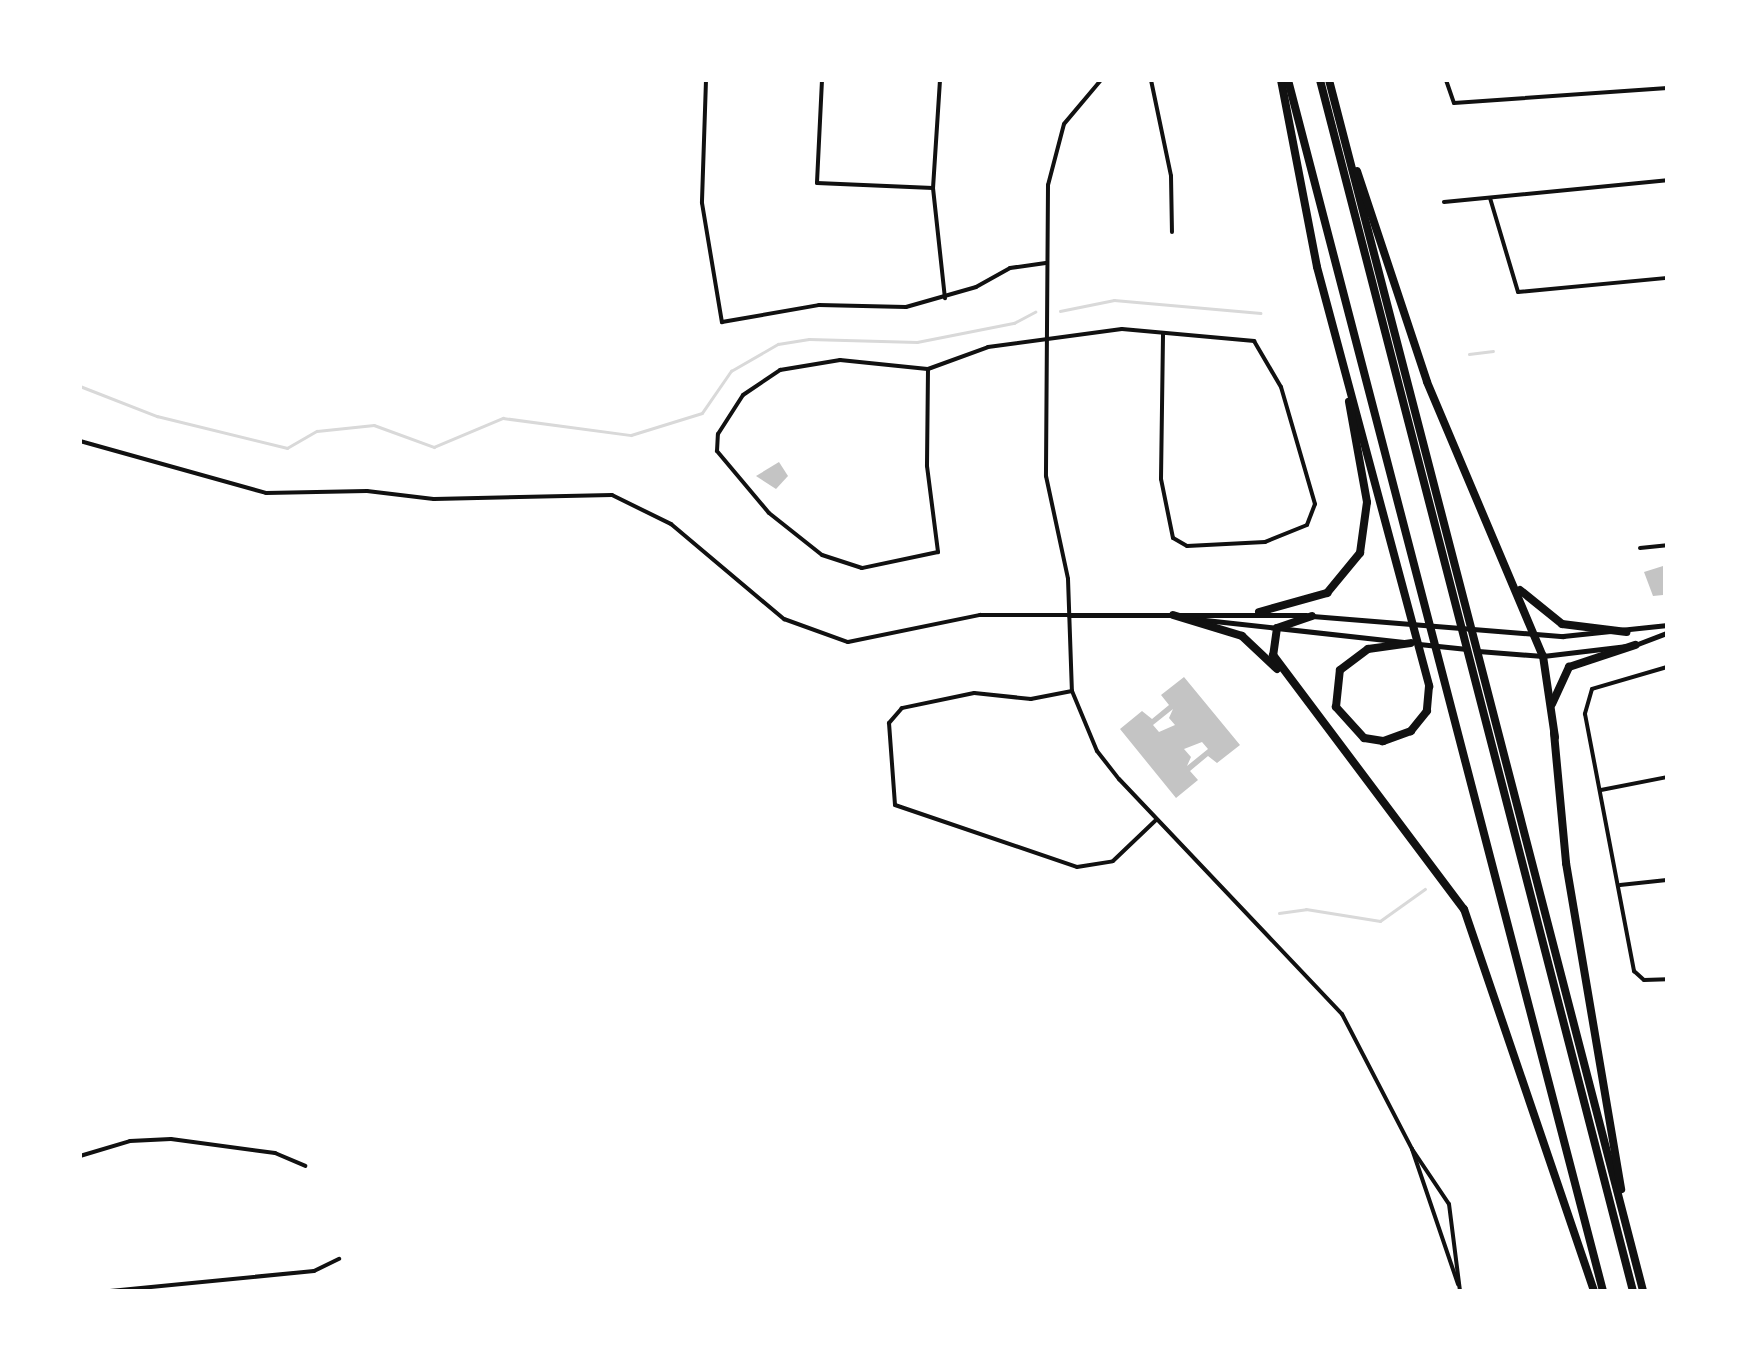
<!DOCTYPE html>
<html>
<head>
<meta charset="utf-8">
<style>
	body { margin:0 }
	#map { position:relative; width:1747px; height:1371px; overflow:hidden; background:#fff; font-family:"Source Serif 4",serif }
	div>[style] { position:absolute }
	.stream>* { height:2.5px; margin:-1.25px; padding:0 1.25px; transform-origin:1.25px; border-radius:1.25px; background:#d9d9d9 }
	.building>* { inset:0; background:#c4c4c4 }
	.minor>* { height:4px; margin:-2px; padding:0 2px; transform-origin:2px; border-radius:2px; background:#111 }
	.tertiary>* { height:5px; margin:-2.5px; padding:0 2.5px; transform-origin:2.5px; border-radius:2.5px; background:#111 }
	.secondary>* { height:5px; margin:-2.5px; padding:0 2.5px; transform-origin:2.5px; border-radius:2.5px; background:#111 }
	.motorway>* { height:8px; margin:-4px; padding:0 4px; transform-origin:4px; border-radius:4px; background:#111 }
	span { translate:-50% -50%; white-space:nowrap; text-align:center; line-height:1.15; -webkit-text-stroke:8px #fff; paint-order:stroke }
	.frame { position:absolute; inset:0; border:82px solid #fff; pointer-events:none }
</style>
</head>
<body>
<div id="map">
	<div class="stream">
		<i style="left:1060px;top:311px;width:55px;rotate:-11.5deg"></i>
		<i style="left:1114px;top:300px;width:147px;rotate:5.1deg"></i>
		<i style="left:1469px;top:354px;width:24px;rotate:-7deg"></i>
		<i style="left:80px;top:386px;width:83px;rotate:21.3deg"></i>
		<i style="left:157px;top:416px;width:134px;rotate:13.8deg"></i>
		<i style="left:287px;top:448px;width:34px;rotate:-30deg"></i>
		<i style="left:317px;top:431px;width:57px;rotate:-6deg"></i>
		<i style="left:374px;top:425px;width:64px;rotate:20.1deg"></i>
		<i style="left:434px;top:447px;width:75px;rotate:-22.8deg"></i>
		<i style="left:503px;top:418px;width:129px;rotate:7.6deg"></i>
		<i style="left:631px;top:435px;width:74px;rotate:-17.2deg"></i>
		<i style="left:702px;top:413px;width:51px;rotate:-55.4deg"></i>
		<i style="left:731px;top:371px;width:54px;rotate:-29.9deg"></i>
		<i style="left:778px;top:344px;width:31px;rotate:-9deg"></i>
		<i style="left:809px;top:339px;width:108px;rotate:1.6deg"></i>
		<i style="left:917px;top:342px;width:99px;rotate:-11.1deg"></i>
		<i style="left:1014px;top:323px;width:24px;rotate:-28deg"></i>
		<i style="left:1279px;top:913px;width:27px;rotate:-8deg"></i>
		<i style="left:1306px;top:909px;width:75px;rotate:9.2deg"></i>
		<i style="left:1380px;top:921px;width:55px;rotate:-35.4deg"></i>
	</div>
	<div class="building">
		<i style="clip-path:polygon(779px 462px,788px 476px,776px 489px,756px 476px)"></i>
		<i style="clip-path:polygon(1663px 566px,1663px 595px,1653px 596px,1644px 572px)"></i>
		<i style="clip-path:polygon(evenodd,1184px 677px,1240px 745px,1217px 763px,1208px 756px,1190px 771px,1198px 780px,1176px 798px,1120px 729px,1142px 711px,1152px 719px,1169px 705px,1161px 695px,1184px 677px,1173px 709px,1169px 718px,1175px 725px,1159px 732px,1153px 725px,1173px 709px,1184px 677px,1202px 742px,1208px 749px,1187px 766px,1191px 757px,1184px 749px,1202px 742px)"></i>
	</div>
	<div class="minor">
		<i style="left:706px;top:80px;width:123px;rotate:91.9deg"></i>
		<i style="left:702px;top:203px;width:121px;rotate:80.5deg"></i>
		<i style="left:722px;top:322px;width:98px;rotate:-9.9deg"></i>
		<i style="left:819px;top:305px;width:87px;rotate:1.3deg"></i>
		<i style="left:906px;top:307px;width:73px;rotate:-15.9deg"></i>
		<i style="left:976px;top:287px;width:39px;rotate:-29deg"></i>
		<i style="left:1010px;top:268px;width:36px;rotate:-8deg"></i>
		<i style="left:822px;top:80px;width:103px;rotate:92.8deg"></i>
		<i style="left:817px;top:183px;width:116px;rotate:2.5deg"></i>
		<i style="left:940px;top:80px;width:108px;rotate:93.7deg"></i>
		<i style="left:933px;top:188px;width:111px;rotate:83.8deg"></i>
		<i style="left:1101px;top:80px;width:57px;rotate:130.1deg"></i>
		<i style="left:1064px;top:124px;width:63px;rotate:104.7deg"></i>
		<i style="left:1048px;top:185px;width:291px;rotate:90.4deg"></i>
		<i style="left:1046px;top:476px;width:105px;rotate:77.9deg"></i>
		<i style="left:1068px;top:579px;width:112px;rotate:88deg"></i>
		<i style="left:1072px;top:691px;width:65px;rotate:67.4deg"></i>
		<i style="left:1097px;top:751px;width:36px;rotate:52deg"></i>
		<i style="left:1119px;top:779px;width:324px;rotate:46.5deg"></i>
		<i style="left:1342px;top:1014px;width:152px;rotate:62.6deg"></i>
		<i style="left:1412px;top:1149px;width:66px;rotate:56.1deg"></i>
		<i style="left:1449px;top:1204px;width:88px;rotate:82.8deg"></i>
		<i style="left:1151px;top:80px;width:98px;rotate:78.2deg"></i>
		<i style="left:1171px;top:176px;width:56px;rotate:89deg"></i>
		<i style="left:1446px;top:80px;width:24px;rotate:71deg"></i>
		<i style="left:1454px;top:103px;width:214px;rotate:-4deg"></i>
		<i style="left:1490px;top:198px;width:98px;rotate:73.4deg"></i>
		<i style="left:1518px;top:292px;width:150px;rotate:-5.4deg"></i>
		<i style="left:1444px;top:202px;width:224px;rotate:-5.6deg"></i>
		<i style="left:928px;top:369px;width:97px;rotate:90.6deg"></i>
		<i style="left:927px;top:466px;width:87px;rotate:82.7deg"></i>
		<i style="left:938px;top:552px;width:78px;rotate:168.1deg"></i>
		<i style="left:862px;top:568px;width:42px;rotate:-162deg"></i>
		<i style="left:822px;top:555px;width:68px;rotate:-141.6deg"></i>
		<i style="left:769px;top:513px;width:81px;rotate:-130deg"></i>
		<i style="left:717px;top:451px;width:17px;rotate:-87deg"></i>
		<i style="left:718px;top:434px;width:46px;rotate:-57.3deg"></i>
		<i style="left:743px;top:395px;width:45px;rotate:-34deg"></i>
		<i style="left:780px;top:370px;width:61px;rotate:-9.5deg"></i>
		<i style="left:840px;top:360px;width:88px;rotate:5.8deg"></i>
		<i style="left:928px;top:369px;width:64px;rotate:-20.1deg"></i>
		<i style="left:988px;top:347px;width:135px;rotate:-7.7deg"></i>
		<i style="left:1122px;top:329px;width:133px;rotate:5.2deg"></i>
		<i style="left:1254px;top:341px;width:53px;rotate:59.6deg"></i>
		<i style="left:1281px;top:387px;width:122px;rotate:73.8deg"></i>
		<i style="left:1315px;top:504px;width:22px;rotate:111deg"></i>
		<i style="left:1307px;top:525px;width:45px;rotate:158deg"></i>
		<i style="left:1265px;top:542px;width:78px;rotate:177.1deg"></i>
		<i style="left:1187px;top:546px;width:16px;rotate:-150deg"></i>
		<i style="left:1173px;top:538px;width:60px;rotate:-101.5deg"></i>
		<i style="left:1161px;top:479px;width:146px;rotate:-89.2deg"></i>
		<i style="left:80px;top:441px;width:193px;rotate:15.6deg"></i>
		<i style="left:266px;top:493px;width:101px;rotate:-1.1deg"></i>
		<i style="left:367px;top:491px;width:67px;rotate:6.8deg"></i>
		<i style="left:434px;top:499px;width:178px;rotate:-1.3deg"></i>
		<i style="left:612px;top:495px;width:66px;rotate:26.2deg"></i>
		<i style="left:671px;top:524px;width:148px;rotate:40.1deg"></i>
		<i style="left:784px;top:619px;width:68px;rotate:19.8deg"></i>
		<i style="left:848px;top:642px;width:135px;rotate:-11.6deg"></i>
		<i style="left:980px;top:615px;width:87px"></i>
		<i style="left:1640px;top:548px;width:27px;rotate:-6deg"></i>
		<i style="left:1667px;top:667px;width:78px;rotate:163.7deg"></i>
		<i style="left:1592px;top:689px;width:26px;rotate:106deg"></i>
		<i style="left:1585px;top:714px;width:262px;rotate:79.2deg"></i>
		<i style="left:1634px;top:971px;width:13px;rotate:42deg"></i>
		<i style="left:1644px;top:980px;width:23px;rotate:-2deg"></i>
		<i style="left:1072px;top:691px;width:42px;rotate:169deg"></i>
		<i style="left:1031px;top:699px;width:57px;rotate:-174deg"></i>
		<i style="left:974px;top:693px;width:74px;rotate:168.2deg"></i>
		<i style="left:902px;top:708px;width:20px;rotate:131deg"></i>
		<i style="left:889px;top:723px;width:82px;rotate:85.8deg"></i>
		<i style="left:895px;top:805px;width:192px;rotate:18.8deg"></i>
		<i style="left:1077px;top:867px;width:36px;rotate:-9deg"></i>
		<i style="left:1113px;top:861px;width:59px;rotate:-43.6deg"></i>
		<i style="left:1601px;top:790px;width:67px;rotate:-11.1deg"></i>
		<i style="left:1620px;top:885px;width:47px;rotate:-6.1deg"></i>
		<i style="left:1412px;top:1149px;width:143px;rotate:71.2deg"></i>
		<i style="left:80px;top:1156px;width:52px;rotate:-16.7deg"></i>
		<i style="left:130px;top:1141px;width:41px;rotate:-2.8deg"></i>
		<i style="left:171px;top:1139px;width:105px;rotate:7.7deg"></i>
		<i style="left:275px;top:1153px;width:33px;rotate:23deg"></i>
		<i style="left:110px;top:1291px;width:205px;rotate:-5.6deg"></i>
		<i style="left:314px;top:1271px;width:28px;rotate:-26deg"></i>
	</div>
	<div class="tertiary">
		<i style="left:1069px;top:615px;width:237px"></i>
		<i style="left:1196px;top:619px;width:209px;rotate:6.3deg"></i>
	</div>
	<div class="secondary">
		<i style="left:1312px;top:616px;width:252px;rotate:4.6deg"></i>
		<i style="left:1563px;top:636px;width:105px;rotate:-6deg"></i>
		<i style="left:1419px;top:644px;width:48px;rotate:5.9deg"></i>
		<i style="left:1478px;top:651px;width:65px;rotate:4.4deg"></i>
		<i style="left:1543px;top:656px;width:93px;rotate:-6.8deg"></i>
		<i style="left:1635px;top:645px;width:34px;rotate:-21deg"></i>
	</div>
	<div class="motorway">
		<i style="left:1281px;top:80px;width:190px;rotate:79.1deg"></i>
		<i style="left:1317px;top:267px;width:434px;rotate:75deg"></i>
		<i style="left:1429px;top:686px;width:25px;rotate:95deg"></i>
		<i style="left:1427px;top:711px;width:26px;rotate:129deg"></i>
		<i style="left:1411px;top:731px;width:30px;rotate:160deg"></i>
		<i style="left:1383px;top:741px;width:19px;rotate:-171deg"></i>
		<i style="left:1364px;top:738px;width:42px;rotate:-132.1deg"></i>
		<i style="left:1336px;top:707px;width:37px;rotate:-84deg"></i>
		<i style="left:1340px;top:670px;width:35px;rotate:-37deg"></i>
		<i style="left:1368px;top:649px;width:43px;rotate:-7.9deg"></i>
		<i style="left:1288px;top:80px;width:1251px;rotate:75.42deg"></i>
		<i style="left:1320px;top:80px;width:1251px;rotate:75.51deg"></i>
		<i style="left:1329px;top:80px;width:1251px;rotate:75.46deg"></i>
		<i style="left:1357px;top:171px;width:222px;rotate:71.6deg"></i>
		<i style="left:1427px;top:382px;width:298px;rotate:67.1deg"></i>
		<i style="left:1543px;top:656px;width:82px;rotate:81.6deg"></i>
		<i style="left:1520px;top:590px;width:54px;rotate:39deg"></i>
		<i style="left:1562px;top:624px;width:65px;rotate:7deg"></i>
		<i style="left:1259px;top:612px;width:71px;rotate:-15.6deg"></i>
		<i style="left:1327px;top:593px;width:52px;rotate:-50.5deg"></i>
		<i style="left:1360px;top:553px;width:51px;rotate:-82.2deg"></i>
		<i style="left:1367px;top:502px;width:102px;rotate:-100.2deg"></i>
		<i style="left:1173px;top:615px;width:72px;rotate:16.9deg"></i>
		<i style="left:1242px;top:636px;width:48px;rotate:43.3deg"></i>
		<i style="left:1312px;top:616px;width:37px;rotate:161deg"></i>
		<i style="left:1277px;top:628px;width:27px;rotate:98deg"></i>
		<i style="left:1273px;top:655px;width:318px;rotate:53.1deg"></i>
		<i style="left:1464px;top:909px;width:404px;rotate:71.2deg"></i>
		<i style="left:1552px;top:704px;width:41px;rotate:-65.3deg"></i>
		<i style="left:1569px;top:667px;width:70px;rotate:-18.4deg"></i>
		<i style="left:1554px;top:733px;width:131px;rotate:84.7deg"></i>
		<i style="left:1566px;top:863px;width:331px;rotate:80.4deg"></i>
	</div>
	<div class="frame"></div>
</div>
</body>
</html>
